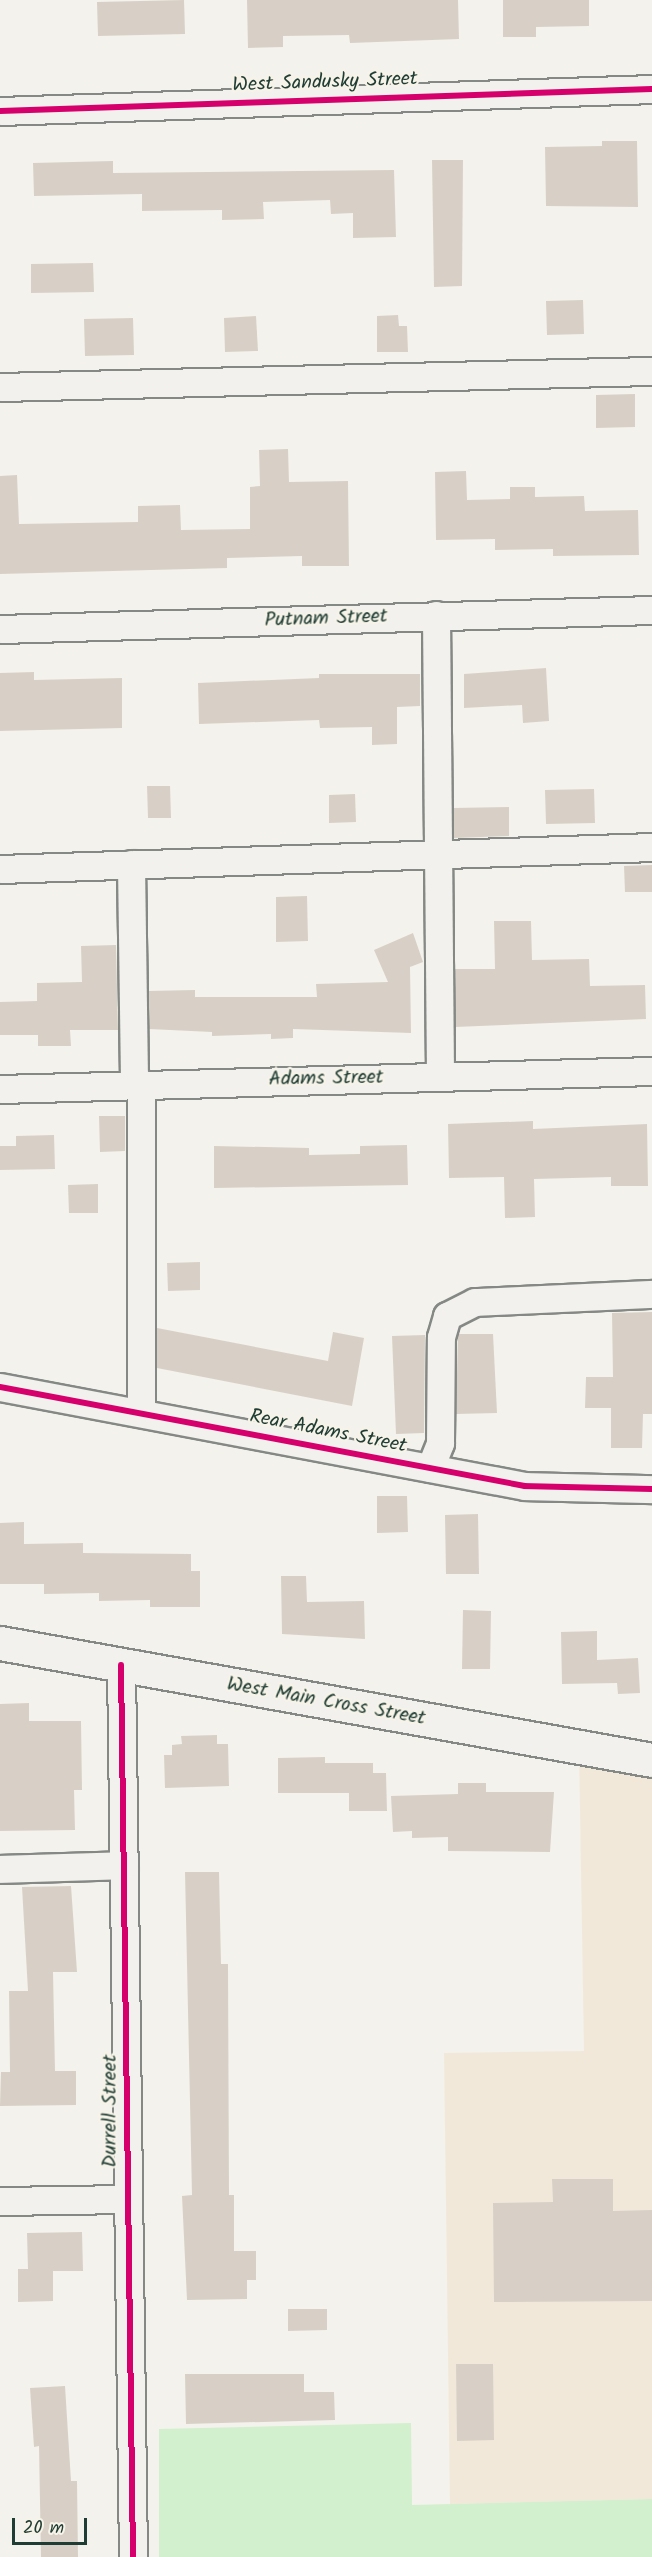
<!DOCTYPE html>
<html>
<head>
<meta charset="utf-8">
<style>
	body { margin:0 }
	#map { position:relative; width:652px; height:2557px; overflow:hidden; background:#f4f2ec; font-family:Kalam,sans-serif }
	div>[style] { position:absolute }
	.built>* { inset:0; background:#f1e8da }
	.green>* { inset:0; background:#d2f0cd }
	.building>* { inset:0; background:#d8d0c6 }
	.roads { filter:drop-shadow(2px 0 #848985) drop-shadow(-2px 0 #848985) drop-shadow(0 2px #848985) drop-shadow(0 -2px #848985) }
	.minor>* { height:27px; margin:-13.5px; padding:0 13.5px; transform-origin:13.5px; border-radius:13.5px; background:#f2f1ed }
	.highway>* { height:33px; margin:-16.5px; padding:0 16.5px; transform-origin:16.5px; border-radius:16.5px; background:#f2f1ed }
	.cycleway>* { height:6px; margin:-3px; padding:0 3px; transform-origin:3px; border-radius:3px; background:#d6006c }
	span { translate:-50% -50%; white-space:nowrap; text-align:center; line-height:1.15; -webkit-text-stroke:4.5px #f7f3e8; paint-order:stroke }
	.street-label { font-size:20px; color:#1f3d34 }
	.scale { position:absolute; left:12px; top:2518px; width:75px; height:27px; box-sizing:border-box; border:3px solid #1f3d34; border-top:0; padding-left:8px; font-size:18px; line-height:21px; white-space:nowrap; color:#1f3d34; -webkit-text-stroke:4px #f7f3e8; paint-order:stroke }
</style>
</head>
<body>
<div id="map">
	<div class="built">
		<i style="clip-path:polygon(579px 1748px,652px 1760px,652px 2499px,450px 2504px,444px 2053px,584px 2051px)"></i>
	</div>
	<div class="green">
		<i style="clip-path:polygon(411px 2423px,412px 2505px,652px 2499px,652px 2557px,159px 2557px,159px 2429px)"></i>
	</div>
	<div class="building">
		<i style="clip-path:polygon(184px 0,185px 34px,98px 36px,97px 2px)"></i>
		<i style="clip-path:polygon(247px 0,458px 0,459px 39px,350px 43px,349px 35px,283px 36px,283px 47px,248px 48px)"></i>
		<i style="clip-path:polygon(503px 0,589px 0,589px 26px,536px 27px,536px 37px,503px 37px)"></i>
		<i style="clip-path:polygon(602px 141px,637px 141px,638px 207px,546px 206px,545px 147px,602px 146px)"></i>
		<i style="clip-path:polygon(432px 160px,463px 160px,462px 286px,434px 287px)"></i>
		<i style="clip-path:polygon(113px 161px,113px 173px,394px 170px,396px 237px,353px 238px,353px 213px,331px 214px,330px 200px,263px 202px,264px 219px,222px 220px,222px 210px,142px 211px,142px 194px,34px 196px,33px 163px)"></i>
		<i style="clip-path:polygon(93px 263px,94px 292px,31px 293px,31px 264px)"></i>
		<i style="clip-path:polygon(583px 300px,584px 334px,547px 335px,546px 301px)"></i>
		<i style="clip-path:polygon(398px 315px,399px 326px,407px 326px,408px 352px,377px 352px,377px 316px)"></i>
		<i style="clip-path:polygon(256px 316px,258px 351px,225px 352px,224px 318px)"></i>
		<i style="clip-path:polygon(133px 318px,134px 355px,85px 356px,84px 319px)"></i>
		<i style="clip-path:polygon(635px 394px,635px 427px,596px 428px,596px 395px)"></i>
		<i style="clip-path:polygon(288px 449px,289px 482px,348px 481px,349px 566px,302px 566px,302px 556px,227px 558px,227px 568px,0 574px,0 476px,17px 475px,19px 524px,138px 522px,138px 506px,180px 505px,181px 530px,250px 529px,250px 487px,260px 486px,259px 450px)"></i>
		<i style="clip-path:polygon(466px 471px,467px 500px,510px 499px,510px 487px,535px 487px,535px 497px,584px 496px,585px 511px,638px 510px,639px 555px,553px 556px,553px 549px,495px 550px,495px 539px,436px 540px,435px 472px)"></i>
		<i style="clip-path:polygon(546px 668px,549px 721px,523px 723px,522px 705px,464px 708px,464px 674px)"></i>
		<i style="clip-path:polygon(34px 672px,34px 680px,122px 678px,122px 728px,0 731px,0 673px)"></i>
		<i style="clip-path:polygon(319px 674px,420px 674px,420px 706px,397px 707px,397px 744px,372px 745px,372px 727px,320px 728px,319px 720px,199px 724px,198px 683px,319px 678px)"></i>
		<i style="clip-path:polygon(147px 786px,170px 786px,171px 818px,148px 818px)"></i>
		<i style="clip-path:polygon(594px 789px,595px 823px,546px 824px,545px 790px)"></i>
		<i style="clip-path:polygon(355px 794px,356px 822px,329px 823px,329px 795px)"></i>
		<i style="clip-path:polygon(509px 807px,509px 836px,454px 838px,453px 808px)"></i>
		<i style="clip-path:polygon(652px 865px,652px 892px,625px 892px,624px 866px)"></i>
		<i style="clip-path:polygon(307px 896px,308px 941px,276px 942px,276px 897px)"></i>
		<i style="clip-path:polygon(494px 921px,531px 921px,532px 960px,589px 959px,590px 986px,645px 985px,646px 1019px,455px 1027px,455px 969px,495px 969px)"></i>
		<i style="clip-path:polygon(413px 933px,423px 962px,410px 967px,411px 1033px,293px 1029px,293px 1038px,271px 1039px,271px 1034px,212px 1036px,212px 1032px,149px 1029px,148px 991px,195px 990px,195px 997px,317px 997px,316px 984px,388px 982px,374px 950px)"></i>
		<i style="clip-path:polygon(116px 945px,118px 1030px,70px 1030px,71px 1046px,38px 1046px,38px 1035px,0 1035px,0 1002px,37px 1001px,37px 983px,82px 982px,81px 946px)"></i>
		<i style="clip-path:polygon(99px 1116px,125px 1116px,125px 1151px,100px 1152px)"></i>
		<i style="clip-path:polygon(533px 1121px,533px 1129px,647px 1124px,648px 1186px,611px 1186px,611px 1177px,534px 1179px,535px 1217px,505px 1218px,504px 1177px,449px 1178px,448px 1124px)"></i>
		<i style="clip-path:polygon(54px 1135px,55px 1169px,0 1170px,0 1146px,16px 1146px,16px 1136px)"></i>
		<i style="clip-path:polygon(407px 1145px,408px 1185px,214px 1188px,214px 1146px,309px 1148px,309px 1155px,360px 1154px,360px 1146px)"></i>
		<i style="clip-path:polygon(98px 1184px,98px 1213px,69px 1213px,68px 1185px)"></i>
		<i style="clip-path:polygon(200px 1262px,200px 1290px,168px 1291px,167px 1263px)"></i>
		<i style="clip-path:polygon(652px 1312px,652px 1414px,643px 1414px,642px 1448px,611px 1448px,611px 1408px,585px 1408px,586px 1377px,613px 1377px,612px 1313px)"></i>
		<i style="clip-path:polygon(157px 1328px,328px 1361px,333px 1332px,364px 1338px,352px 1406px,157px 1368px)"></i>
		<i style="clip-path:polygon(458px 1334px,493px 1334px,497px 1413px,456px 1414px)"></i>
		<i style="clip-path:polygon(425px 1335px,424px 1433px,396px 1434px,392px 1336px)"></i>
		<i style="clip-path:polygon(377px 1496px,407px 1496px,408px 1532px,377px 1533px)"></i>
		<i style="clip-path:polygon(478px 1514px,479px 1574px,446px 1574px,445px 1515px)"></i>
		<i style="clip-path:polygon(24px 1522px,24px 1544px,83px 1543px,83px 1553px,191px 1554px,191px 1571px,200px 1571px,200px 1607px,150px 1607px,150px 1600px,99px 1601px,99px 1593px,44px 1594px,44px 1584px,0 1584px,0 1523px)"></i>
		<i style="clip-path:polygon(281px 1576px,306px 1576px,307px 1602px,364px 1601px,365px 1639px,282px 1634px)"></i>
		<i style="clip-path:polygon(463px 1610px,491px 1611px,490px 1669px,462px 1669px)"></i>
		<i style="clip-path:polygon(597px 1631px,597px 1660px,638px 1658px,640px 1693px,618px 1694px,617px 1683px,562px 1684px,561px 1632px)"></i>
		<i style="clip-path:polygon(29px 1703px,29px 1721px,81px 1721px,82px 1790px,74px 1790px,75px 1830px,0 1831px,0 1704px)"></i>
		<i style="clip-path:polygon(217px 1735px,217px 1744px,228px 1744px,229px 1786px,165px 1788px,164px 1755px,172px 1755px,172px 1745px,182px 1744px,181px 1736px)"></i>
		<i style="clip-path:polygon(325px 1757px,325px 1763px,373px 1763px,373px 1773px,386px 1773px,387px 1811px,349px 1811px,349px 1793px,278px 1793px,278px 1758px)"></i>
		<i style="clip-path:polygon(458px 1783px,486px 1783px,486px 1792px,554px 1792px,550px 1852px,448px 1851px,448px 1837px,412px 1838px,412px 1831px,393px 1832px,391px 1796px,458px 1794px)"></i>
		<i style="clip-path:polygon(185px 1872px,219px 1872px,221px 1964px,228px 1964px,229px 2195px,234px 2195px,234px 2251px,256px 2251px,256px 2280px,247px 2280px,247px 2299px,187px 2300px,182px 2196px,192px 2195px)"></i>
		<i style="clip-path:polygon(71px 1886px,77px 1972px,53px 1972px,55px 2071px,76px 2071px,76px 2105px,0 2106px,1px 2072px,10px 2072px,9px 1991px,28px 1991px,22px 1887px)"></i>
		<i style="clip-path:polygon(552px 2179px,613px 2179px,613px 2211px,652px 2210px,652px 2301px,494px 2302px,493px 2203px,553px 2202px)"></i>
		<i style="clip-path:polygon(82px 2232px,83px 2271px,53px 2271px,53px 2301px,18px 2302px,18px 2269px,28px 2269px,27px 2233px)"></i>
		<i style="clip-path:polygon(288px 2309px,327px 2309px,327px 2330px,288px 2331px)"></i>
		<i style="clip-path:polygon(456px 2364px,493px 2364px,494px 2440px,457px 2441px)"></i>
		<i style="clip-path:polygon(185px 2374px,304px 2374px,304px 2392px,334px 2392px,335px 2420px,186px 2424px)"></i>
		<i style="clip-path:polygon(65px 2386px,71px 2481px,77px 2481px,78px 2557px,41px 2557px,39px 2446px,34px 2447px,30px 2388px)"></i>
	</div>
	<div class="roads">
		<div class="minor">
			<i style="left:0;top:111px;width:652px;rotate:-1.93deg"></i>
			<i style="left:0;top:387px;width:652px;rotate:-1.41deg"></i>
			<i style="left:436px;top:615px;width:461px;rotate:89.5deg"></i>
			<i style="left:0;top:629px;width:652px;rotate:-1.67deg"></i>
			<i style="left:131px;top:864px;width:219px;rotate:89.2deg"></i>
			<i style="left:0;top:869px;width:652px;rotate:-1.93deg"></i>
			<i style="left:0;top:1089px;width:652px;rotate:-1.58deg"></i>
			<i style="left:0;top:1387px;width:534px;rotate:10.68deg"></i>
			<i style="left:525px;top:1486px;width:127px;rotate:1.4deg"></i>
			<i style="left:141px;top:1413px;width:330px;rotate:-90deg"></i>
			<i style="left:430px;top:1468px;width:27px;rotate:-68deg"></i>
			<i style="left:440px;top:1443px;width:106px;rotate:-89.5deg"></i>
			<i style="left:441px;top:1337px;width:22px;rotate:-74deg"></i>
			<i style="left:447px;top:1316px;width:31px;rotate:-27deg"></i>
			<i style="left:475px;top:1302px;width:177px;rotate:-2.6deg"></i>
			<i style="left:121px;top:1665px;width:892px;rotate:89.23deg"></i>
			<i style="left:0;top:1869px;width:124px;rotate:-1.8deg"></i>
			<i style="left:0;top:2201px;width:128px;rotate:-0.9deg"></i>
		</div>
		<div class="highway">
			<i style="left:0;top:1643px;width:662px;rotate:10.17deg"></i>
		</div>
	</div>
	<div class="cycleway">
		<i style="left:0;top:111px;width:652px;rotate:-1.93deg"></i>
		<i style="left:0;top:1387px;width:534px;rotate:10.68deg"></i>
		<i style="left:525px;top:1486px;width:127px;rotate:1.4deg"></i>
		<i style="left:121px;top:1665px;width:892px;rotate:89.23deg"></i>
	</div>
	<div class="street-label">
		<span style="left:325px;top:83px;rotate:-2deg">West Sandusky Street</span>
		<span style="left:326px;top:619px;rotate:-2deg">Putnam Street</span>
		<span style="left:326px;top:1079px;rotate:-1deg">Adams Street</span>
		<span style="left:328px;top:1432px;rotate:11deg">Rear Adams Street</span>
		<span style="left:326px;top:1702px;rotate:10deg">West Main Cross Street</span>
		<span style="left:111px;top:2111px;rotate:-90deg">Durrell Street</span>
	</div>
	<div class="scale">20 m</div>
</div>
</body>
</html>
